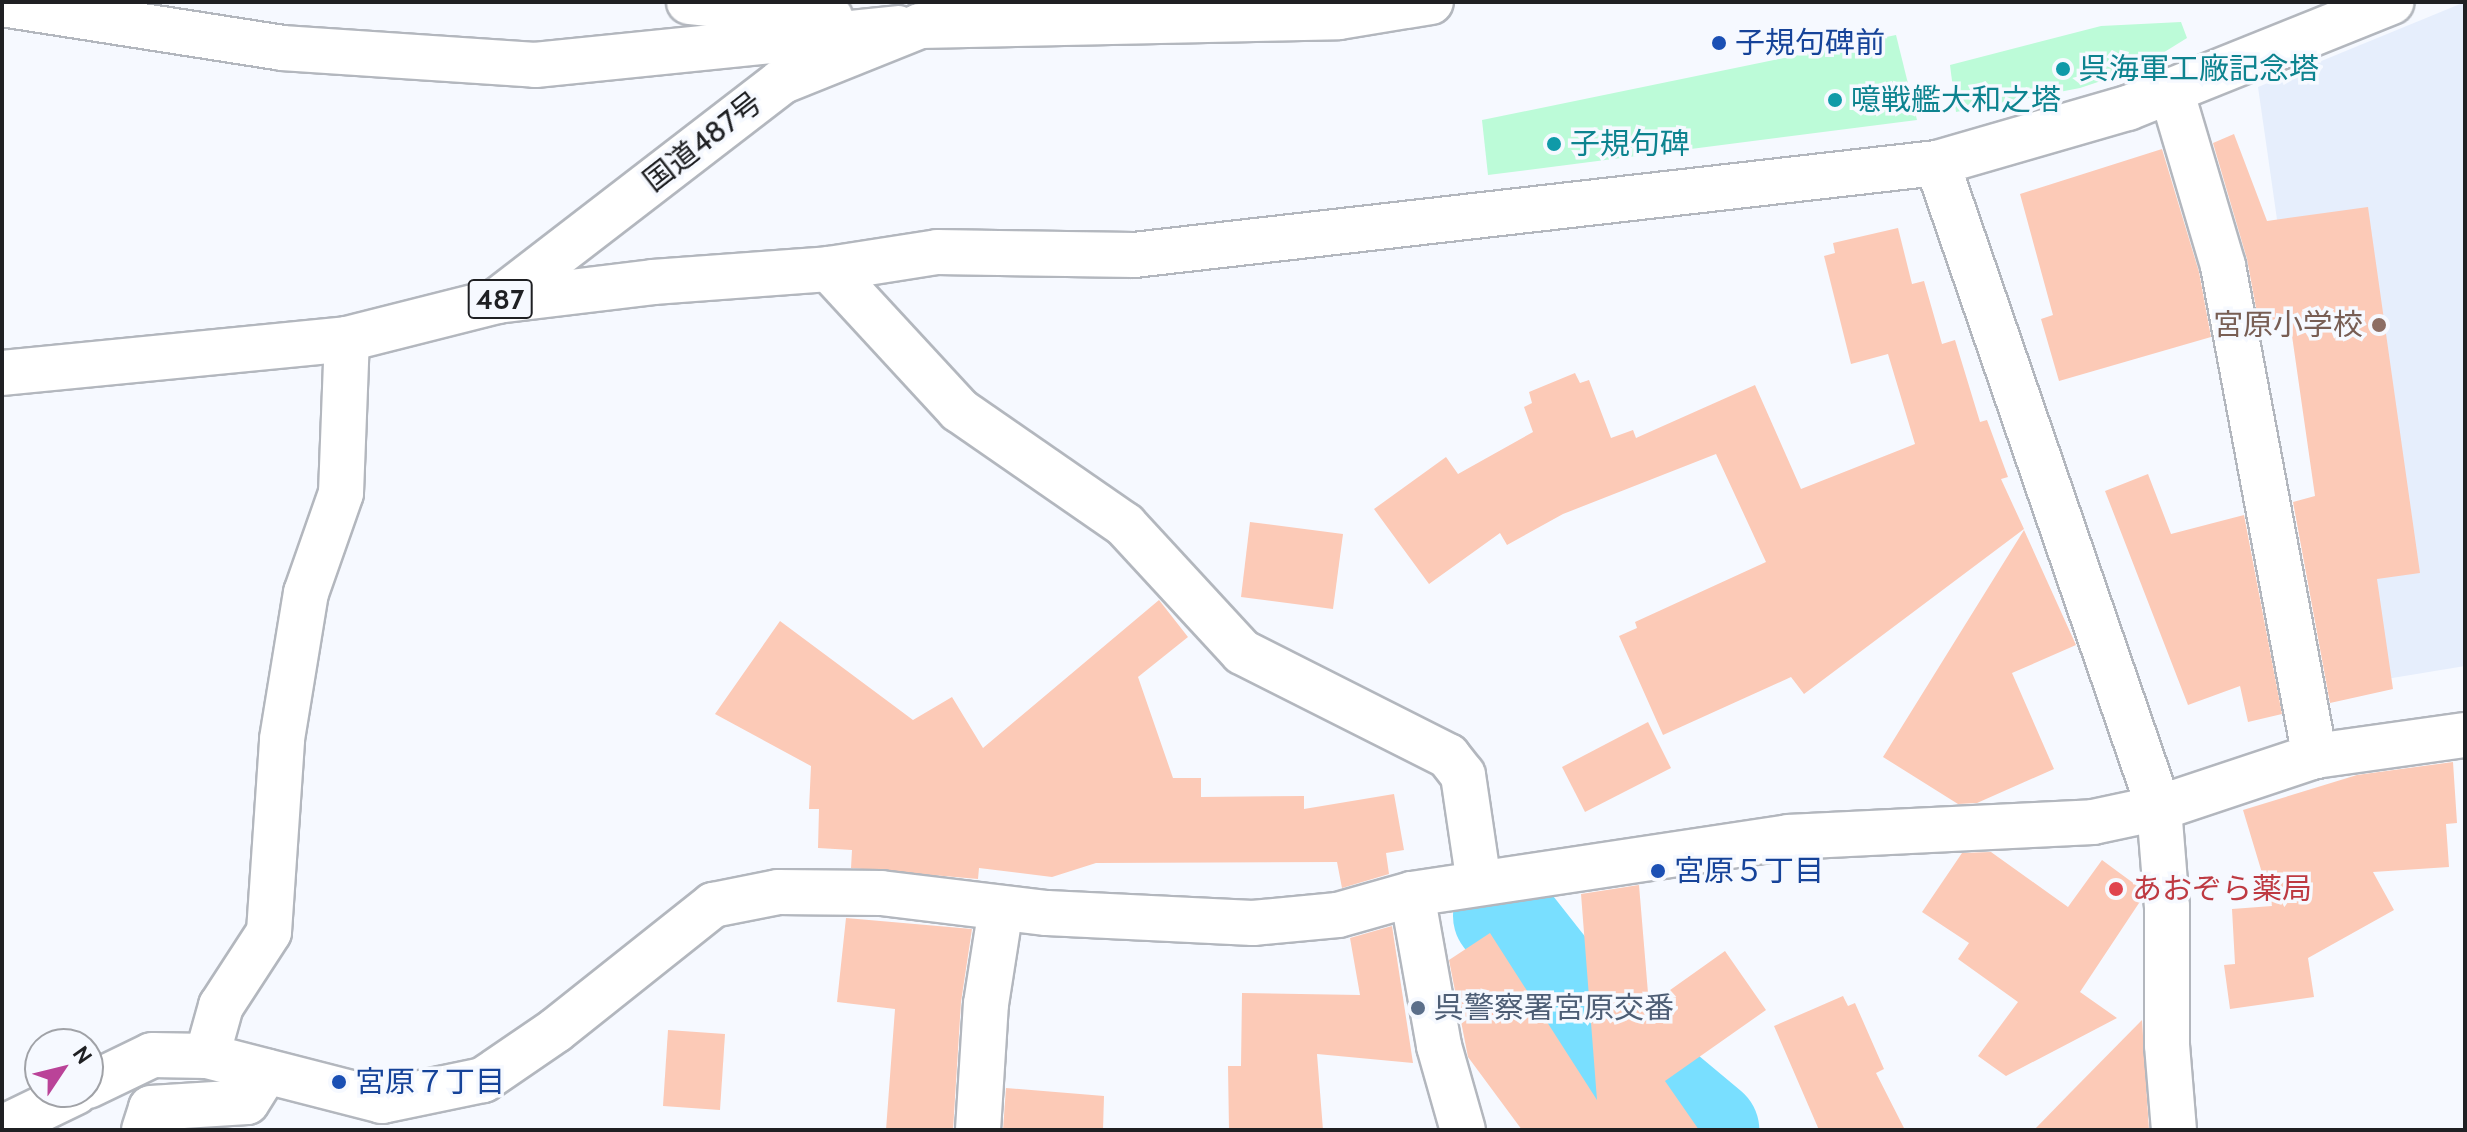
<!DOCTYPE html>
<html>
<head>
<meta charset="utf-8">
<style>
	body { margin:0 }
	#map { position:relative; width:2467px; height:1132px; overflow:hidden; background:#f6f9ff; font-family:Cabin,"Noto Sans JP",sans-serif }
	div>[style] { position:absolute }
	.built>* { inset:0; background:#e6eefc }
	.green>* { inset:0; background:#bcfbd8 }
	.river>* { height:102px; margin:-51px; padding:0 51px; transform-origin:51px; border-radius:51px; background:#79dfff }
	.building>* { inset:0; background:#fccab7 }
	.roads { filter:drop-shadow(2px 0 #b3b7be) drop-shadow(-2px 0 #b3b7be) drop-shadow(0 2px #b3b7be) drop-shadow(0 -2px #b3b7be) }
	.street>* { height:44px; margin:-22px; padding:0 22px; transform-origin:22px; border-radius:22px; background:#fff }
	.secondary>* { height:44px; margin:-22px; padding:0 22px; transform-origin:22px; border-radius:22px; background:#fff }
	.highway>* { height:44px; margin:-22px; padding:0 22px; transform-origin:22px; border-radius:22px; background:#fff }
	.dots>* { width:22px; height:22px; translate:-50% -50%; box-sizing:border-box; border:4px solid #f6f9ff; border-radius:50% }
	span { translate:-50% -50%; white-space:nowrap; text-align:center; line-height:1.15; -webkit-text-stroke:7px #f6f9ff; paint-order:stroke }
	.shield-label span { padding:2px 6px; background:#f6f9ff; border:2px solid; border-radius:6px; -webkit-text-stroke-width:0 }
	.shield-label { font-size:28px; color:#1f2023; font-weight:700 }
	.transit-label { font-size:30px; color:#164399 }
	.left { translate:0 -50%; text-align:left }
	.culture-label { font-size:30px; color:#0d838f }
	.street-label { font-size:30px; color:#1f2023 }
	.education-label { font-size:30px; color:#785e54 }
	.right { translate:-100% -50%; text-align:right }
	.health-label { font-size:30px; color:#be3a42 }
	.service-label { font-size:30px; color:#4e5e75 }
	.frame { position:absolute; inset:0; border:4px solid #1f2023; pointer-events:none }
	.north { position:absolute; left:24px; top:1028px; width:80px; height:80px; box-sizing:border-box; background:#f6f9ff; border:2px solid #a0a2a7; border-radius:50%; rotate:55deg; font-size:22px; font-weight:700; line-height:32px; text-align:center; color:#1f2023 }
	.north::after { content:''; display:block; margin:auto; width:28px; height:36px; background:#ba4398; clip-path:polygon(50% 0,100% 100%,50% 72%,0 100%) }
</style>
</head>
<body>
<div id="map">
	<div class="built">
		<i style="clip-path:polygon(2465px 2px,2465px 666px,2344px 686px,2258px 87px)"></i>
	</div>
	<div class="green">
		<i style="clip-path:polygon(2181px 22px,2187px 38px,2137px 69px,2080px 88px,1956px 112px,1950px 65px,2101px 26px)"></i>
		<i style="clip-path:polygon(1896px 35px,1917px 120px,1488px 175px,1482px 120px)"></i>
	</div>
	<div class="river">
		<i style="left:1504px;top:916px;width:162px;rotate:51.8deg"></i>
		<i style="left:1604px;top:1043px;width:136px;rotate:39.9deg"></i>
	</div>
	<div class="building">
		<i style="clip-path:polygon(2234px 134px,2267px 221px,2368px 207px,2420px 573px,2377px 579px,2393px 689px,2330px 703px,2293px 502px,2315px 496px,2289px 315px,2259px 324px,2247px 259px,2213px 143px)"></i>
		<i style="clip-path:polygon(2162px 149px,2199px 272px,2211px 337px,2059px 381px,2041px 319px,2053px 315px,2020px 194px)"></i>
		<i style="clip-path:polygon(1898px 228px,1912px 284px,1924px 281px,1942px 344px,1955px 340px,1980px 422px,1987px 420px,2008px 477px,2001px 479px,2024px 529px,1804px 694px,1791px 677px,1663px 735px,1619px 636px,1637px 628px,1635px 622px,1766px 562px,1716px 454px,1563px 514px,1507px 545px,1500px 533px,1429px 584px,1374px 509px,1446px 457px,1458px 474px,1533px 432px,1524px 407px,1532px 403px,1529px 392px,1575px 373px,1580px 383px,1589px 380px,1611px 438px,1633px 430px,1636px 438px,1755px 385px,1801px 489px,1915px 444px,1888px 354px,1851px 364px,1824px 256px,1835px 253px,1833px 243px)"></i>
		<i style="clip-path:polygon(2148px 474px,2171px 534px,2244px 515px,2282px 714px,2248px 722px,2240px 686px,2188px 705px,2105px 491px)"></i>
		<i style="clip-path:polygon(1250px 522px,1343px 534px,1333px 609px,1241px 597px)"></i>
		<i style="clip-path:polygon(2024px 530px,2076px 645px,2012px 673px,2054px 769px,1977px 803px,1958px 804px,1883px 757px)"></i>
		<i style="clip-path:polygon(1159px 600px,1188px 637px,1138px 677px,1173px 778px,1201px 778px,1201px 797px,1304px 796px,1304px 809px,1394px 794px,1404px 850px,1386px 853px,1389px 874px,1342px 888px,1337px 862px,1096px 863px,1052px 877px,979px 868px,978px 879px,851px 868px,852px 850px,818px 848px,819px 809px,809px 809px,811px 766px,715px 714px,780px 621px,913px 720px,952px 697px,983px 748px)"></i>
		<i style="clip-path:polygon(1648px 722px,1671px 768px,1585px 812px,1562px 767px)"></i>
		<i style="clip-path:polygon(2453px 762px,2457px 823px,2446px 824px,2449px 867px,2373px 872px,2394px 910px,2308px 958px,2314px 997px,2230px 1009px,2224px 965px,2235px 964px,2232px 909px,2272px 906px,2243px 810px,2357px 775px)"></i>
		<i style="clip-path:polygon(1991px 852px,2068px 907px,2102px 860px,2140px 888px,2141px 900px,2080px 992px,2117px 1018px,2006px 1076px,1978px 1056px,2018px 1002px,1958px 959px,1969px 943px,1922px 912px,1962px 853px)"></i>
		<i style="clip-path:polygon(1639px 885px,1649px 1005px,1725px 951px,1766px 1010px,1665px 1081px,1699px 1130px,1522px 1130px,1468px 1057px,1449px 960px,1490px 933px,1597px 1100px,1581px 894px)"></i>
		<i style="clip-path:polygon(846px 918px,972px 929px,961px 1002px,953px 1130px,886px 1130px,895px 1009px,837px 1002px)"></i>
		<i style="clip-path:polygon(1392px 926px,1413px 1063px,1317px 1054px,1323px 1130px,1229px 1130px,1228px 1066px,1241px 1066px,1242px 993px,1360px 995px,1350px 938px)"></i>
		<i style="clip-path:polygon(1843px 996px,1848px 1006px,1855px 1003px,1884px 1069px,1876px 1073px,1905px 1130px,1819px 1130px,1774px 1026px)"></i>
		<i style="clip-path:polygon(2142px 1020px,2149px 1130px,2034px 1130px,2071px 1092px)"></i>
		<i style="clip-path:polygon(668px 1030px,725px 1034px,720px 1110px,663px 1106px)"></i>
		<i style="clip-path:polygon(1006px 1088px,1104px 1096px,1103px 1130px,1003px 1130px)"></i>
	</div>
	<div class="roads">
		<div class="street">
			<i style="left:2171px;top:90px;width:184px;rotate:73.5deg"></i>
			<i style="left:2223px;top:266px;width:499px;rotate:79.4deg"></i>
			<i style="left:829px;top:269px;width:192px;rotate:47.3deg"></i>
			<i style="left:959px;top:410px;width:202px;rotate:34.7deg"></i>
			<i style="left:1125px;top:525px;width:173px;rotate:47.3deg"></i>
			<i style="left:1242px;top:652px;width:231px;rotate:26.8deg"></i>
			<i style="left:1448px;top:756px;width:24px;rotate:52deg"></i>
			<i style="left:1463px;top:775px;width:109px;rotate:81.6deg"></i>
			<i style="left:497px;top:301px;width:157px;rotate:-6.9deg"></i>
			<i style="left:653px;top:282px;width:176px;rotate:-4.2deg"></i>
			<i style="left:829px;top:269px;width:109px;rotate:-8.9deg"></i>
			<i style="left:937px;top:252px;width:197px;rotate:0.9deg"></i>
			<i style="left:1134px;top:255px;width:808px;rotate:-6.54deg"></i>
			<i style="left:1937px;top:163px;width:199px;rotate:-16.1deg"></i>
			<i style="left:2128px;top:108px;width:284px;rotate:-21.9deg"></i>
			<i style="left:1412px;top:894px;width:154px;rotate:79.9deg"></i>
			<i style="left:1439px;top:1046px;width:87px;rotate:74.1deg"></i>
			<i style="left:207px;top:1056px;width:52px;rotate:-74.4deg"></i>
			<i style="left:221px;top:1006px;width:88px;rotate:-57deg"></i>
			<i style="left:269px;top:932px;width:193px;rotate:-86.1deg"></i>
			<i style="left:282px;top:739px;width:148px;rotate:-80.7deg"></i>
			<i style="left:306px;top:593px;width:106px;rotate:-70.7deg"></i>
			<i style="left:341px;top:493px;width:154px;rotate:-87.8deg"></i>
			<i style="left:144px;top:1130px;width:23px;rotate:-72deg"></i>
			<i style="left:151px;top:1108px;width:96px;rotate:-3.6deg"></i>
			<i style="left:247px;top:1102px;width:36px;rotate:-58deg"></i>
			<i style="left:978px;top:1130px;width:126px;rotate:-86.4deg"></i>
			<i style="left:986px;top:1004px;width:97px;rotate:-81.1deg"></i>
		</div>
		<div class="secondary">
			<i style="left:689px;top:2px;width:142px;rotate:6.1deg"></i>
			<i style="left:2px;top:4px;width:283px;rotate:8.9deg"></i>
			<i style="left:282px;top:48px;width:254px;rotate:3.8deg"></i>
			<i style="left:535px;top:65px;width:365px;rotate:-5.8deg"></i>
			<i style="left:1937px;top:163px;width:682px;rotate:71.01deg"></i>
			<i style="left:2159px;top:808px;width:99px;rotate:85.4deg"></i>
			<i style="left:2167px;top:907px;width:138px;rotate:90deg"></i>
			<i style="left:2167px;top:1045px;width:85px;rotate:85.3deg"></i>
			<i style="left:88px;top:1086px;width:71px;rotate:-25.8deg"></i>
			<i style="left:152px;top:1055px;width:55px;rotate:1deg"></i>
			<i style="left:207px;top:1056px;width:181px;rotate:14.4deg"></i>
			<i style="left:382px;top:1101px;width:103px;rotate:-11.7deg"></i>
			<i style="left:483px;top:1080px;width:88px;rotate:-34.4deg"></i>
			<i style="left:556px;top:1030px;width:201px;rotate:-38.5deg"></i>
			<i style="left:713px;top:905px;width:66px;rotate:-11.3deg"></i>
			<i style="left:778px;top:892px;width:103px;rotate:0.6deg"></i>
			<i style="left:881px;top:893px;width:167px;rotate:6.9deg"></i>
			<i style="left:1047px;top:913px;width:206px;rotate:2.8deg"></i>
			<i style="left:1253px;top:923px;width:85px;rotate:-5.4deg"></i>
			<i style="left:1338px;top:915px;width:77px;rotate:-15.8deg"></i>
			<i style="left:1412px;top:894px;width:380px;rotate:-8.6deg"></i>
			<i style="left:1788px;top:837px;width:305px;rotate:-2.8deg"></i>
			<i style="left:2093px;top:822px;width:67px;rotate:-12deg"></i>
			<i style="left:2159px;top:808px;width:164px;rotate:-18.4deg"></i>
			<i style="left:2315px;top:756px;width:151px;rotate:-8deg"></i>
			<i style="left:2px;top:1128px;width:82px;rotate:-25.9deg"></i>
		</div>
		<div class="highway">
			<i style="left:2px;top:373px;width:347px;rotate:-5.6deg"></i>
			<i style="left:347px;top:339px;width:155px;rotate:-14.2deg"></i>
			<i style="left:497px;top:301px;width:359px;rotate:-37.6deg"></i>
			<i style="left:781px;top:82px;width:150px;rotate:-21.9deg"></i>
			<i style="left:920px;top:26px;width:419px;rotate:-1.2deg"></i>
			<i style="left:1339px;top:17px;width:93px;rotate:-9.3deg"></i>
		</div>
	</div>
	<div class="dots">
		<i style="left:1719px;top:43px;background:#1a4fb4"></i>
		<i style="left:2063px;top:69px;background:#0f9aa8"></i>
		<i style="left:1835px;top:100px;background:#0f9aa8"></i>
		<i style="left:1554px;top:144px;background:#0f9aa8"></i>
		<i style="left:2379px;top:325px;background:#8d6e63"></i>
		<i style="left:1658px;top:871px;background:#1a4fb4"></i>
		<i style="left:2116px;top:889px;background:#e0444e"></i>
		<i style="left:1418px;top:1008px;background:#5c6f8a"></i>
		<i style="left:339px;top:1082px;background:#1a4fb4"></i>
	</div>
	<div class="shield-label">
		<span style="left:500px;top:299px">487</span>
	</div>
	<div class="transit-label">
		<span class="left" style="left:1735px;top:43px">子規句碑前</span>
		<span class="left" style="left:1674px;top:871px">宮原５丁目</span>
		<span class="left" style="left:355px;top:1082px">宮原７丁目</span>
	</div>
	<div class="culture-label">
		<span class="left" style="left:2079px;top:69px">呉海軍工廠記念塔</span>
		<span class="left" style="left:1851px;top:100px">噫戦艦大和之塔</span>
		<span class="left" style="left:1570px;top:144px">子規句碑</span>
	</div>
	<div class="street-label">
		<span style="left:703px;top:142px;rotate:-38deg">国道487号</span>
	</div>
	<div class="education-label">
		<span class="right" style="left:2363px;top:325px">宮原小学校</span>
	</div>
	<div class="health-label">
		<span class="left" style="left:2132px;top:889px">あおぞら薬局</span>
	</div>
	<div class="service-label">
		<span class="left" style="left:1434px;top:1008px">呉警察署宮原交番</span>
	</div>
	<div class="frame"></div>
	<div class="north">N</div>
</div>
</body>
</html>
